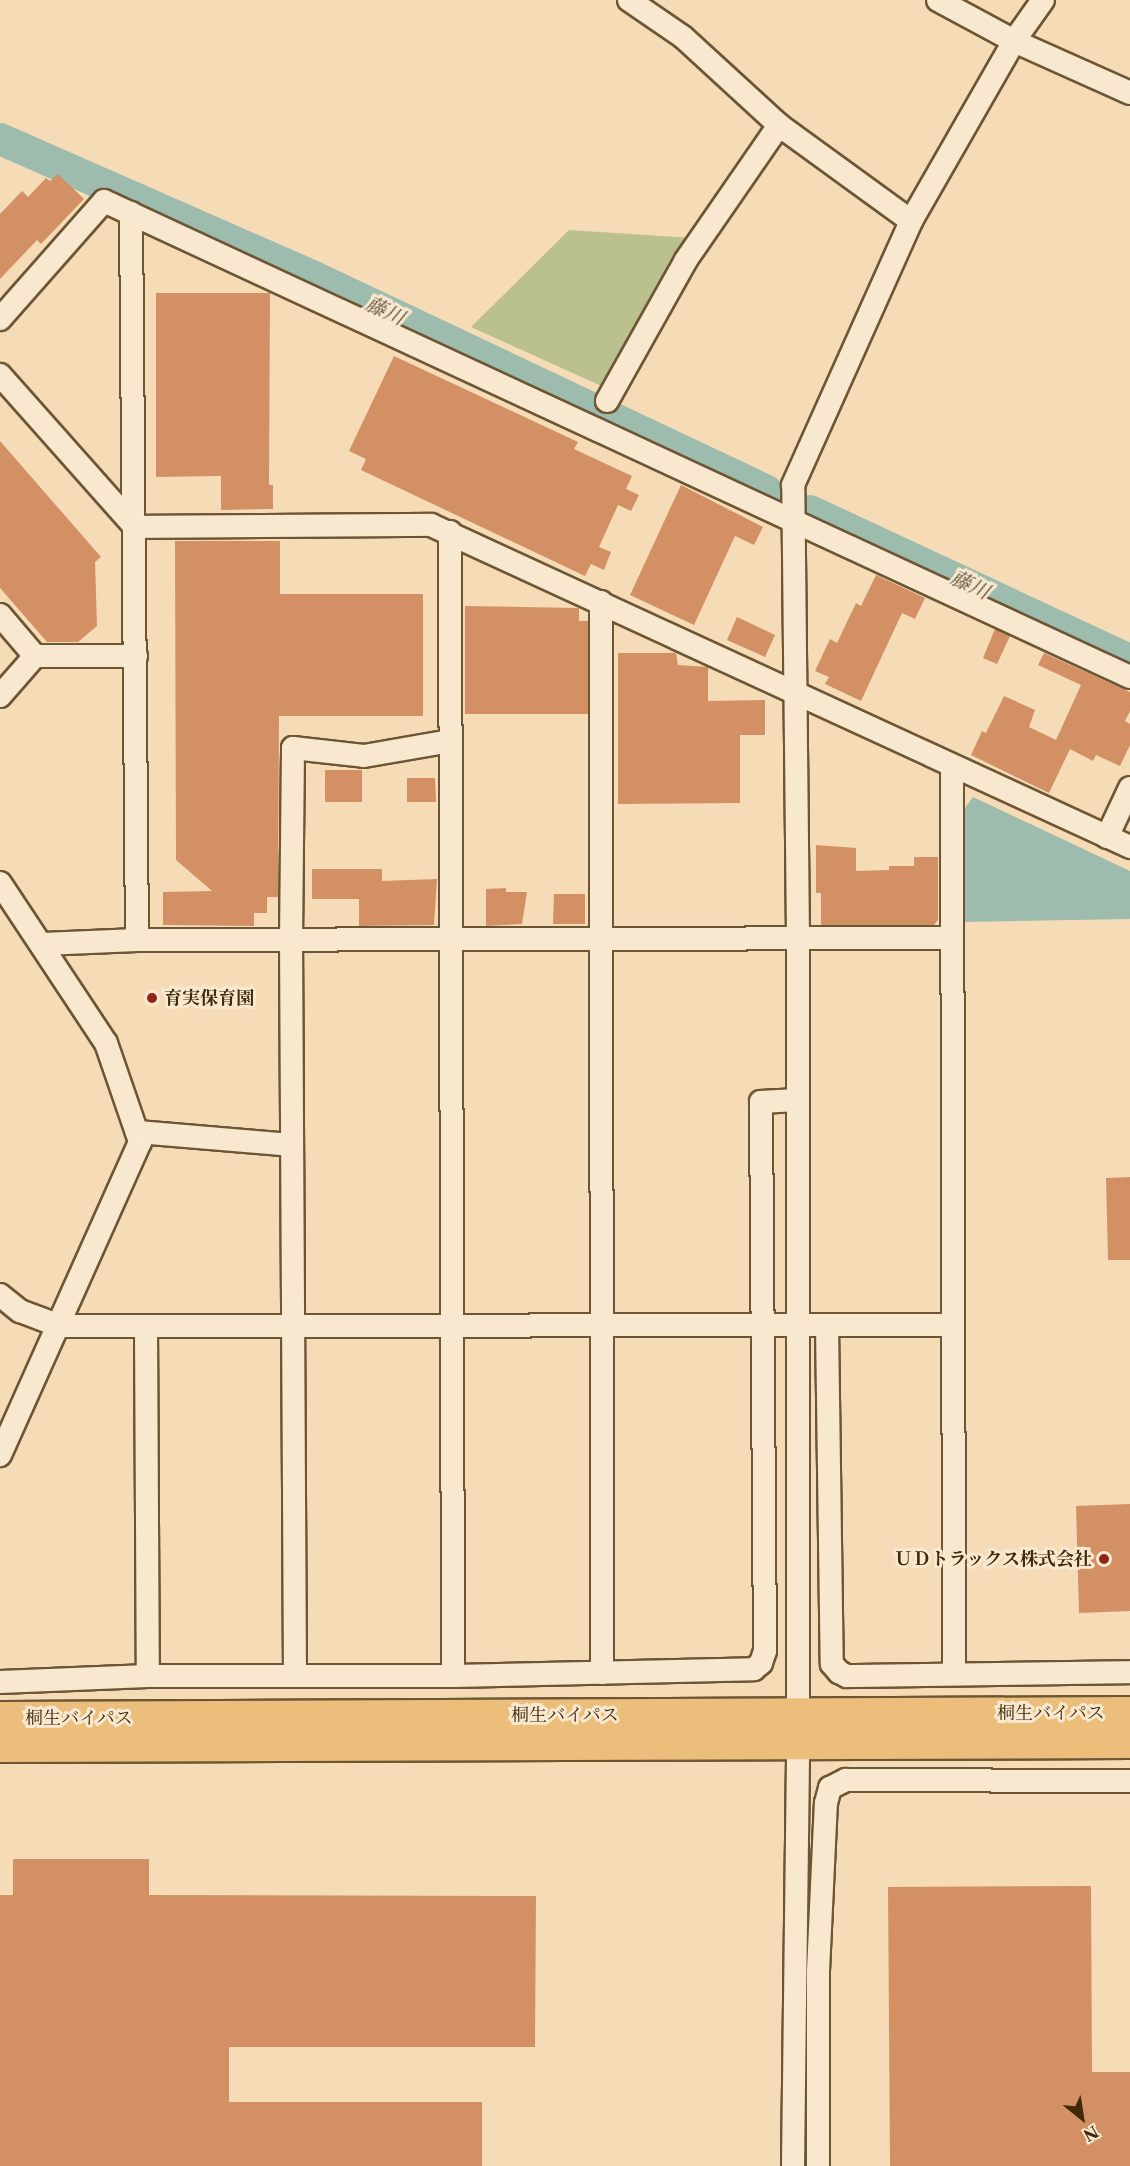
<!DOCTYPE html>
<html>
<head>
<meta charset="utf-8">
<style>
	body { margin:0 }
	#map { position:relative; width:1130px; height:2166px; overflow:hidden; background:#f6dcb6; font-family:"Libre Caslon Text","Noto Serif JP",serif }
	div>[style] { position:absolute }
	.green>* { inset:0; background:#bbc08f }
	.water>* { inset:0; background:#9dbcad }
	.river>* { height:32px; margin:-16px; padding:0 16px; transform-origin:16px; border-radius:16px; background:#9dbcad }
	.building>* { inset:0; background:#d39064 }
	.roads { filter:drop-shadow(2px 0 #6d5634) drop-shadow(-2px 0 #6d5634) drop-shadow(0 2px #6d5634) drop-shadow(0 -2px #6d5634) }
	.minor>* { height:22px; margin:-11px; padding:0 11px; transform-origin:11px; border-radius:11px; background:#f9e8d0 }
	.highway>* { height:33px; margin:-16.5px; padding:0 16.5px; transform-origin:16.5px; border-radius:16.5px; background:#ebbe7b }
	.dots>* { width:16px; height:16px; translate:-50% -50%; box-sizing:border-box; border:3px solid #f9e8d0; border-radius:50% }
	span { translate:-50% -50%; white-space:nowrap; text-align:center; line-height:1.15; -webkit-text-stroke:6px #f9e8d0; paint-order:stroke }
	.poi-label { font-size:18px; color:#3f2908; font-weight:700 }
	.left { translate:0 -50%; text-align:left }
	.right { translate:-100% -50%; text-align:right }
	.street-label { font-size:18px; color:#3f2908 }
	.water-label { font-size:20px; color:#564e31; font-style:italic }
	.north { position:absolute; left:1052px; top:2088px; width:60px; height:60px; -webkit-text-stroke:4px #f9e8d0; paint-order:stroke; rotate:150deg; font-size:16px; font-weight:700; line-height:24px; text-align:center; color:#3f2908 }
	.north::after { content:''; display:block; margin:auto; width:21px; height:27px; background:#3f2908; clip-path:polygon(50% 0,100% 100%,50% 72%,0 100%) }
</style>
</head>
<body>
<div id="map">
	<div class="green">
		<i style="clip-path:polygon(569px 230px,693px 238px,608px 389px,471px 327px)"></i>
	</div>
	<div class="water">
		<i style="clip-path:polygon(973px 797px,1130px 871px,1130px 919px,964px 922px,965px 808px)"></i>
	</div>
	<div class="river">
		<i style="left:0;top:139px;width:341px;rotate:23.7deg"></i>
		<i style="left:312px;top:276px;width:503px;rotate:25.29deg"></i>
		<i style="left:810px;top:511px;width:353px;rotate:25deg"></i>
	</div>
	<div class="building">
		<i style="clip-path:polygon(58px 174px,84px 199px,41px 244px,37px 240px,0 279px,0 214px,22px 191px,28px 197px,46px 178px,50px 181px)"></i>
		<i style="clip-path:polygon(156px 293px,270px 293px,269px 485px,273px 485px,273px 509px,221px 510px,221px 476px,156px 477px)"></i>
		<i style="clip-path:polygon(394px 356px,578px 442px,574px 449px,632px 476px,626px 489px,639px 495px,631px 511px,618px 505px,599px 547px,611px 552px,604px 570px,591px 564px,585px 576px,361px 470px,366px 459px,349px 451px)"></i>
		<i style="clip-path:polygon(0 441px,101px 557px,95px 562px,97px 626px,78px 642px,47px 642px,0 588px)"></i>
		<i style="clip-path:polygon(681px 485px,763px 527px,754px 545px,735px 536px,694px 625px,630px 595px)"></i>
		<i style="clip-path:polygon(175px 541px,280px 541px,280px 594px,423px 594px,423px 716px,279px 716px,278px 897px,267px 897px,267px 913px,254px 913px,254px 926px,163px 925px,163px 892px,212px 891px,176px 860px)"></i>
		<i style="clip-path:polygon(876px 575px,925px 598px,915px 619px,902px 613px,861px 701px,825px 684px,829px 677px,815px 671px,830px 639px,837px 643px,856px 603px,861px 606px)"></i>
		<i style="clip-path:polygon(465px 606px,579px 608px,579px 621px,588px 621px,588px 714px,465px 714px)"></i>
		<i style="clip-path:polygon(737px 617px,775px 635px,765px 657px,727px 640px)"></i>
		<i style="clip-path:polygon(995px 629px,1010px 636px,997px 664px,983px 658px)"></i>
		<i style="clip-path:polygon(618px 653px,676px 653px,678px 665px,708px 667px,708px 701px,765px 700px,765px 735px,740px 735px,740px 803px,618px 804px)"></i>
		<i style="clip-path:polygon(1044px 653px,1130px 692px,1130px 711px,1125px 721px,1130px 724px,1130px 745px,1120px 766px,1096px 755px,1093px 761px,1070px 749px,1049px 793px,971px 755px,982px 731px,986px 733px,1004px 696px,1035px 710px,1029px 727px,1056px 740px,1081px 685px,1038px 665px)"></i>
		<i style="clip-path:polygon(325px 770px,362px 770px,362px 802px,325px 802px)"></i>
		<i style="clip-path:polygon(407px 778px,435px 778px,436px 802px,407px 802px)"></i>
		<i style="clip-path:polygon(816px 845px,856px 848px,856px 871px,889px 870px,889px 866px,914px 866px,914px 857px,938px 857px,938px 920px,934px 925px,821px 925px,821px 893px,816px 893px)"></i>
		<i style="clip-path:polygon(312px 869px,382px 869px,382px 881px,437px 879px,434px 925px,359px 926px,359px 899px,312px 899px)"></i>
		<i style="clip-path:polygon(506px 888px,506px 892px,527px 892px,522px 924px,486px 926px,486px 889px)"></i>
		<i style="clip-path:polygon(554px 894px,585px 894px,585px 924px,553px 924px)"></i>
		<i style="clip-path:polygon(1130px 1177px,1130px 1260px,1108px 1260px,1106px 1178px)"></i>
		<i style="clip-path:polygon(1130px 1504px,1130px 1611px,1079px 1613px,1076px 1506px)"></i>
		<i style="clip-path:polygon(13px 1859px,149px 1859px,149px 1895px,536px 1896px,535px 2047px,229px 2047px,229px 2102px,482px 2102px,482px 2166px,0 2166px,0 1895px,13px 1895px)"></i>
		<i style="clip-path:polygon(1091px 1886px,1092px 2072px,1130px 2072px,1130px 2166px,890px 2166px,888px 1887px)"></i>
	</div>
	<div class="roads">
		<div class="minor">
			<i style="left:629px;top:0;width:65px;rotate:34.4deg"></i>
			<i style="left:683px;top:37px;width:130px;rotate:42.5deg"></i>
			<i style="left:779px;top:125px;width:163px;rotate:36deg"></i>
			<i style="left:938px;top:0;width:86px;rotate:28.3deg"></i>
			<i style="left:1014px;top:41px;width:127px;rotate:24.1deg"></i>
			<i style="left:131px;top:213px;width:727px;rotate:89.53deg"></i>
			<i style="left:0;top:319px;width:157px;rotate:-48.6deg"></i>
			<i style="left:104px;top:201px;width:1131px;rotate:24.89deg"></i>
			<i style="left:0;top:375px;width:203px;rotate:48.4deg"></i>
			<i style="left:135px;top:527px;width:296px;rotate:-0.4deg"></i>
			<i style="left:431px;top:525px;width:770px;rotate:24.73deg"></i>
			<i style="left:607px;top:401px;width:162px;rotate:-60.7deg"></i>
			<i style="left:686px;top:260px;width:164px;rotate:-55.4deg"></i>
			<i style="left:450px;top:532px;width:1144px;rotate:89.85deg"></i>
			<i style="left:601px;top:602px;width:1071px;rotate:89.95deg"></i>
			<i style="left:0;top:615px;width:54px;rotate:49.5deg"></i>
			<i style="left:35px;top:656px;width:101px"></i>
			<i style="left:0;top:696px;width:53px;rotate:-48.8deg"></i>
			<i style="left:952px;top:768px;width:906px;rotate:89.87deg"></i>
			<i style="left:1107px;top:837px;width:54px;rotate:-64.9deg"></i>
			<i style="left:0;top:883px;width:192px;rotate:56.5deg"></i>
			<i style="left:106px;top:1043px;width:105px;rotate:71deg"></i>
			<i style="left:140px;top:1142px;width:343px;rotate:114.1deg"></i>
			<i style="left:43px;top:944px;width:94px;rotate:-2.4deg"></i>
			<i style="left:137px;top:940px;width:815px;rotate:-0.14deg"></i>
			<i style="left:137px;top:1132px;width:155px;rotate:4.8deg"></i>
			<i style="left:0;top:1295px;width:26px;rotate:39deg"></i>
			<i style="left:20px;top:1311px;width:43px;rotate:20.6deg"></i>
			<i style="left:60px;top:1326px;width:893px;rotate:-0.06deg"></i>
			<i style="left:827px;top:1325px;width:339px;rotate:89.2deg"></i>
			<i style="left:832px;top:1664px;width:11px;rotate:49deg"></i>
			<i style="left:839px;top:1672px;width:9px;rotate:27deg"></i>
			<i style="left:847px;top:1676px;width:283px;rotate:-0.8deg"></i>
			<i style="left:146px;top:1328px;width:348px;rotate:89.7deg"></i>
			<i style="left:295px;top:1676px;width:736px;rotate:-90.31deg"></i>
			<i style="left:291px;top:940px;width:192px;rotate:-89.4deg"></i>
			<i style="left:293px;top:748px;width:71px;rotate:6.4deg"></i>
			<i style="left:364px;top:756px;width:87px;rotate:-9.9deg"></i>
			<i style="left:0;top:1682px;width:148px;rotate:-2.3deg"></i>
			<i style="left:148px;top:1676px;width:305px"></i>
			<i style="left:453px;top:1676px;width:301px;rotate:-1.3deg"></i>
			<i style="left:754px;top:1669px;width:9px;rotate:-41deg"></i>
			<i style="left:761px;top:1663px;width:13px;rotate:-72deg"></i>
			<i style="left:765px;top:1651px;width:549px;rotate:-90.42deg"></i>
			<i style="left:761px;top:1102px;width:36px;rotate:-3deg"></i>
			<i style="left:793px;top:2166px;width:422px;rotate:-89.3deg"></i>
			<i style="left:798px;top:1744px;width:807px;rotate:-90deg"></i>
			<i style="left:798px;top:937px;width:452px;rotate:-90.6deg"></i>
			<i style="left:793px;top:485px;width:289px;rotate:-65.9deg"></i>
			<i style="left:911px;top:221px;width:207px;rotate:-60.2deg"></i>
			<i style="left:1014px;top:41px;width:50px;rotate:-54.7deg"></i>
			<i style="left:818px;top:2166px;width:195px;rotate:-90deg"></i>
			<i style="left:818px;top:1971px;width:168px;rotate:-87.3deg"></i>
			<i style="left:826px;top:1803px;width:16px;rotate:-75deg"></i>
			<i style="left:830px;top:1788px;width:18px;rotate:-27deg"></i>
			<i style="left:846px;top:1780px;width:284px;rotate:0.2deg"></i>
		</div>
		<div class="highway">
			<i style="left:0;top:1718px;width:1130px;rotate:-0.25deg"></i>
			<i style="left:0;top:1745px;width:1130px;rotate:-0.2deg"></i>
		</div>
	</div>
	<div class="dots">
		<i style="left:152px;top:998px;background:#8f2418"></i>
		<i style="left:1104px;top:1559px;background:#8f2418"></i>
	</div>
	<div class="poi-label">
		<span class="left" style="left:164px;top:998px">育実保育園</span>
		<span class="right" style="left:1092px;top:1559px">ＵＤトラックス株式会社</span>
	</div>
	<div class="street-label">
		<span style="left:1051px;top:1713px">桐生バイパス</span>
		<span style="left:565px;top:1715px">桐生バイパス</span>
		<span style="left:79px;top:1718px">桐生バイパス</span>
	</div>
	<div class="water-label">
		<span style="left:385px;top:311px;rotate:25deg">藤川</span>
		<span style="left:970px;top:585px;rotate:25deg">藤川</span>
	</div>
	<div class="north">N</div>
</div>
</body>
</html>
